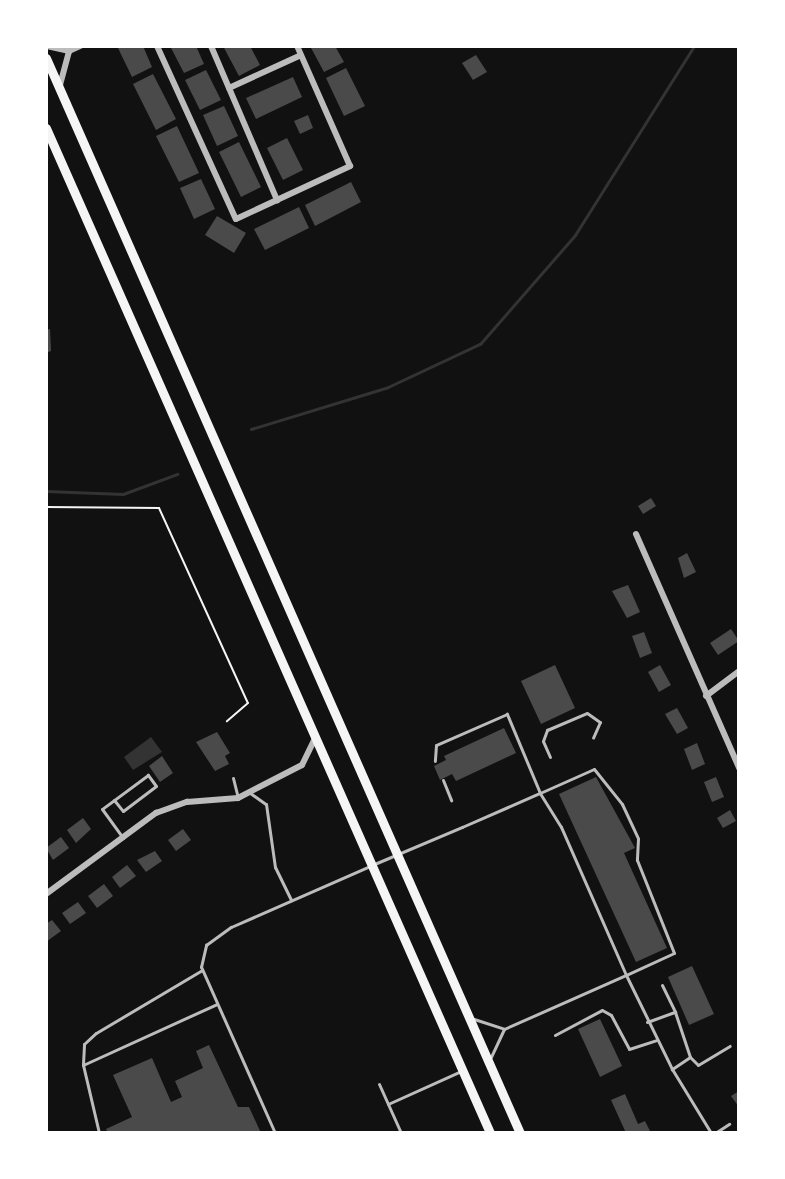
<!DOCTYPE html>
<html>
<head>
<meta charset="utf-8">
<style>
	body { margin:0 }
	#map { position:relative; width:785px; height:1179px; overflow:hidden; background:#111; font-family:"Work Sans",sans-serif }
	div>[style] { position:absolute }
	.water>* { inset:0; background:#333 }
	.stream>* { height:3px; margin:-1.5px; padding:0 1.5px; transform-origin:1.5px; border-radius:1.5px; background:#333 }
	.building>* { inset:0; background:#4a4a4a }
	.path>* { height:2px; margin:-1px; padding:0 1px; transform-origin:1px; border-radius:1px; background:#f5f5f5 }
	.service>* { height:3px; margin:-1.5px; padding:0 1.5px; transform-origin:1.5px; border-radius:1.5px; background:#bcbcbc }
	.minor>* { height:6px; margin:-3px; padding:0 3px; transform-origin:3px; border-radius:3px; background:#bcbcbc }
	.primary>* { height:9px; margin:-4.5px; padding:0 4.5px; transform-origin:4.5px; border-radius:4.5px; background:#f5f5f5 }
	span { translate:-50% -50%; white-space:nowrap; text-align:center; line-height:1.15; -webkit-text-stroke:8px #fff; paint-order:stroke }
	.frame { position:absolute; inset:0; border:48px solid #fff; pointer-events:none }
</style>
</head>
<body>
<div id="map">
	<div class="water">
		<i style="clip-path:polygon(151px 737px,162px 752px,133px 770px,124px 757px)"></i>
	</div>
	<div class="stream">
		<i style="left:251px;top:429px;width:143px;rotate:-17deg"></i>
		<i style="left:388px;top:387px;width:102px;rotate:-25.1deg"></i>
		<i style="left:480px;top:344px;width:145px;rotate:-48.9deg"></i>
		<i style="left:575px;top:235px;width:223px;rotate:-57.8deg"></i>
		<i style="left:46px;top:491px;width:77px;rotate:2.2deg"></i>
		<i style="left:123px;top:494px;width:58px;rotate:-20.3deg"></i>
	</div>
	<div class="building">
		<i style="clip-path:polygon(117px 46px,143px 46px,152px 67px,132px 77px)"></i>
		<i style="clip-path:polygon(170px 46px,196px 46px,204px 64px,184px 73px)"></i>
		<i style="clip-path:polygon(223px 46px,250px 46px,260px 65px,239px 76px)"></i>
		<i style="clip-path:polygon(310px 46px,335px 46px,344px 62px,324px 72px)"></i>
		<i style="clip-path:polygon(476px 55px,487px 72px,473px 80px,462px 63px)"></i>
		<i style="clip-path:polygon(346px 68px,365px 106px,344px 116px,326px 78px)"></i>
		<i style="clip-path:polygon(206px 70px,221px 100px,200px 110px,185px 80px)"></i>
		<i style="clip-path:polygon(153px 74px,176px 119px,156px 130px,133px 84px)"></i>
		<i style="clip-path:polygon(293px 77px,302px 97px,256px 119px,246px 98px)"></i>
		<i style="clip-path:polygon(224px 106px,238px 136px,217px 146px,203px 115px)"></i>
		<i style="clip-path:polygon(308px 115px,313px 128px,300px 134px,294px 121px)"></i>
		<i style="clip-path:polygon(177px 126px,199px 173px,179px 182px,156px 136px)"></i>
		<i style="clip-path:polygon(287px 138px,303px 170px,283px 180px,267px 148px)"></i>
		<i style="clip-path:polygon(239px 142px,261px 187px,241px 197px,219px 152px)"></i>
		<i style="clip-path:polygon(201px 179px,215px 209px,194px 219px,180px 188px)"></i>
		<i style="clip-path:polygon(351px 182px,361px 202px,315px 226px,305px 205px)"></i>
		<i style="clip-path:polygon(299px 207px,309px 228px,265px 250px,254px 229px)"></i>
		<i style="clip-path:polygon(217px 216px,246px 233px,234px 253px,205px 235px)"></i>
		<i style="clip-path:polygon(50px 329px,51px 351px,46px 353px,46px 330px)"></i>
		<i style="clip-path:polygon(651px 498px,656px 506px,643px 514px,638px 506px)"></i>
		<i style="clip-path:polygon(687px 553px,696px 572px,684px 578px,678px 558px)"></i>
		<i style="clip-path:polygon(628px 585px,640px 612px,627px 618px,612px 591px)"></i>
		<i style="clip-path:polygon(731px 629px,739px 641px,718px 655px,710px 643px)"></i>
		<i style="clip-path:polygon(644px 632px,652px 653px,640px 658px,632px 636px)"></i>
		<i style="clip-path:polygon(555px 665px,575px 708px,541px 724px,521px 681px)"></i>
		<i style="clip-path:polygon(660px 665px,671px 685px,659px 692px,648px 672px)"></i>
		<i style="clip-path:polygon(677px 708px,688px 728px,677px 734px,665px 714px)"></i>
		<i style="clip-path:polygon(504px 728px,516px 753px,456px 781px,452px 774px,440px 780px,434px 766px,446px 760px,444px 756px)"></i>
		<i style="clip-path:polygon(217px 732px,230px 753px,225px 756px,229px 764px,215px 771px,196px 742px)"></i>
		<i style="clip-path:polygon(697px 743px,705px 764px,692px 770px,684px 749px)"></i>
		<i style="clip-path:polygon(162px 756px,173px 773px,160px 782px,149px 766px)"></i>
		<i style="clip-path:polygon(596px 777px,635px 848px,624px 853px,667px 948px,636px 962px,559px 794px)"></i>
		<i style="clip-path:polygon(716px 777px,724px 797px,712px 802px,704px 782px)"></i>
		<i style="clip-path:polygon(730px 810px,736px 821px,723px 828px,717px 818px)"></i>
		<i style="clip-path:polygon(83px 818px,91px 829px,76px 843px,67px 830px)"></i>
		<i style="clip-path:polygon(183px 829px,191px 840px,176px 851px,168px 840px)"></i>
		<i style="clip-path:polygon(61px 837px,69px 848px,53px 860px,46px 848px)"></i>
		<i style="clip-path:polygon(155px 851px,162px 861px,146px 872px,137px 860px)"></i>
		<i style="clip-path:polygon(127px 865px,136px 876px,120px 888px,112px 877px)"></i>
		<i style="clip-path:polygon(104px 884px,113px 896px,97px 908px,88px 896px)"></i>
		<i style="clip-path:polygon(78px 902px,86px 913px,70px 924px,62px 913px)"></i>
		<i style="clip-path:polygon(52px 920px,61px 931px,46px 942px,46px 924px)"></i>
		<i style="clip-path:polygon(692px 966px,714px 1014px,689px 1025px,668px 977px)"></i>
		<i style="clip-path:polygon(600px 1019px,622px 1066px,600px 1077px,578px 1029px)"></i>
		<i style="clip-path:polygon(209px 1045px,238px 1107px,249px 1107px,261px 1133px,108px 1133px,106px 1129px,132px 1117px,113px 1075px,152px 1058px,171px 1102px,182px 1097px,175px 1081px,203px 1068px,196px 1051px)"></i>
		<i style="clip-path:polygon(739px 1091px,739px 1107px,731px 1096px)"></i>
		<i style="clip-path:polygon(625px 1094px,638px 1124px,645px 1121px,651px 1133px,626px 1133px,611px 1100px)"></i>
	</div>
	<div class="path">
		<i style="left:46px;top:507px;width:113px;rotate:0.5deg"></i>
		<i style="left:159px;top:508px;width:214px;rotate:65.5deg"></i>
		<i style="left:248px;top:703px;width:28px;rotate:139deg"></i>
	</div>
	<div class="service">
		<i style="left:550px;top:757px;width:17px;rotate:-114deg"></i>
		<i style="left:543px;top:741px;width:12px;rotate:-70deg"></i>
		<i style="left:547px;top:730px;width:43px;rotate:-23deg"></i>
		<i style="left:587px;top:713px;width:16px;rotate:35deg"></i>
		<i style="left:600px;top:722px;width:17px;rotate:114deg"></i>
		<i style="left:233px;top:778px;width:21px;rotate:76deg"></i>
		<i style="left:443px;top:780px;width:22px;rotate:68deg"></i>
		<i style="left:250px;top:793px;width:19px;rotate:35deg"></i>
		<i style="left:266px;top:804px;width:64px;rotate:81.9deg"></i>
		<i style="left:275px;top:867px;width:37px;rotate:64deg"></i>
		<i style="left:114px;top:800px;width:14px;rotate:51deg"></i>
		<i style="left:123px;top:811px;width:41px;rotate:-37.1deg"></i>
		<i style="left:156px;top:786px;width:14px;rotate:-126deg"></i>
		<i style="left:148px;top:775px;width:57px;rotate:143.5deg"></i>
		<i style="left:102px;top:809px;width:36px;rotate:54deg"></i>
		<i style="left:662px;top:985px;width:30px;rotate:64deg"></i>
		<i style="left:474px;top:1019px;width:32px;rotate:18deg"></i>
		<i style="left:504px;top:1029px;width:31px;rotate:115deg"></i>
		<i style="left:647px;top:1022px;width:30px;rotate:-20deg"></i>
		<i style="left:675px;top:1012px;width:47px;rotate:71.6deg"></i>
		<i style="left:690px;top:1057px;width:22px;rotate:146deg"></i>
		<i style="left:504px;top:1029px;width:133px;rotate:-23.9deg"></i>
		<i style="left:626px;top:975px;width:105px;rotate:63.9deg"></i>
		<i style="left:672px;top:1069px;width:75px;rotate:58.6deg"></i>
		<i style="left:555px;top:1035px;width:53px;rotate:-28deg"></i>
		<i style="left:602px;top:1010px;width:10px;rotate:29deg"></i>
		<i style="left:611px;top:1015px;width:38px;rotate:62deg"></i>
		<i style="left:629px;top:1049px;width:28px;rotate:-18deg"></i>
		<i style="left:690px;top:1057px;width:11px;rotate:45deg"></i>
		<i style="left:698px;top:1065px;width:37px;rotate:-31deg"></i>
		<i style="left:83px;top:1064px;width:20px;rotate:-87deg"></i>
		<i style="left:84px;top:1044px;width:16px;rotate:-43deg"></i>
		<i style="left:96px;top:1033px;width:123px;rotate:-30.7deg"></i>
		<i style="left:379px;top:1084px;width:54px;rotate:65.8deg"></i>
		<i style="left:388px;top:1104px;width:80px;rotate:-24.3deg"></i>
		<i style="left:99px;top:1133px;width:70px;rotate:-103.2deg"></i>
		<i style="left:83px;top:1065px;width:147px;rotate:-24.5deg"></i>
		<i style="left:275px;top:1133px;width:182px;rotate:-114deg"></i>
		<i style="left:201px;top:967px;width:23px;rotate:-77deg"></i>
		<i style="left:206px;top:945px;width:31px;rotate:-36deg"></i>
		<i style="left:231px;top:927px;width:154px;rotate:-23.7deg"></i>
		<i style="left:372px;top:865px;width:98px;rotate:-22.9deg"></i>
		<i style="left:462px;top:827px;width:85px;rotate:-23.6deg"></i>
		<i style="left:540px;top:793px;width:59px;rotate:-24deg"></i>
		<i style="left:594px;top:769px;width:45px;rotate:51.3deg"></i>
		<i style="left:622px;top:804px;width:38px;rotate:65deg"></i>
		<i style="left:638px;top:839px;width:21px;rotate:93deg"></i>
		<i style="left:637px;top:860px;width:100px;rotate:68.3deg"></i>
		<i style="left:674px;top:953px;width:53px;rotate:155.4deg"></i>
		<i style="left:626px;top:975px;width:162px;rotate:-113.7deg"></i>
		<i style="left:561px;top:827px;width:40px;rotate:-122deg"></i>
		<i style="left:540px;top:793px;width:86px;rotate:-112.7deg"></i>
		<i style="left:507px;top:714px;width:77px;rotate:156.4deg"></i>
		<i style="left:436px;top:745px;width:16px;rotate:94deg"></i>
		<i style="left:715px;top:1133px;width:17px;rotate:-33deg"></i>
	</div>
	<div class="minor">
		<i style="left:47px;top:46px;width:23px;rotate:13deg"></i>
		<i style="left:69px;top:51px;width:12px;rotate:-24deg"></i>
		<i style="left:157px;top:46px;width:190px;rotate:65.5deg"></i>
		<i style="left:236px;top:219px;width:126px;rotate:-24.9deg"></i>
		<i style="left:350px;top:166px;width:131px;rotate:-113.8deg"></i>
		<i style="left:211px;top:46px;width:168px;rotate:66.8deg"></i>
		<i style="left:60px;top:85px;width:35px;rotate:-75deg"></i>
		<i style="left:229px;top:88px;width:77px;rotate:-24.6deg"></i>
		<i style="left:636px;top:534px;width:256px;rotate:66.2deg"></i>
		<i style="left:706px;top:696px;width:41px;rotate:-37.1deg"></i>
		<i style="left:46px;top:894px;width:137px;rotate:-36.4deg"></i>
		<i style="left:156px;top:813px;width:33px;rotate:-20deg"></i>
		<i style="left:187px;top:802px;width:51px;rotate:-4.5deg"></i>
		<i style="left:238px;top:798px;width:72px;rotate:-27.3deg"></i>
		<i style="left:302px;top:765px;width:28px;rotate:-64deg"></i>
	</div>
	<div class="primary">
		<i style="left:46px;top:58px;width:1175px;rotate:66.21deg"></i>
		<i style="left:46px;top:128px;width:1099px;rotate:66.16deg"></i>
	</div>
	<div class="frame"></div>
</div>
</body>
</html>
